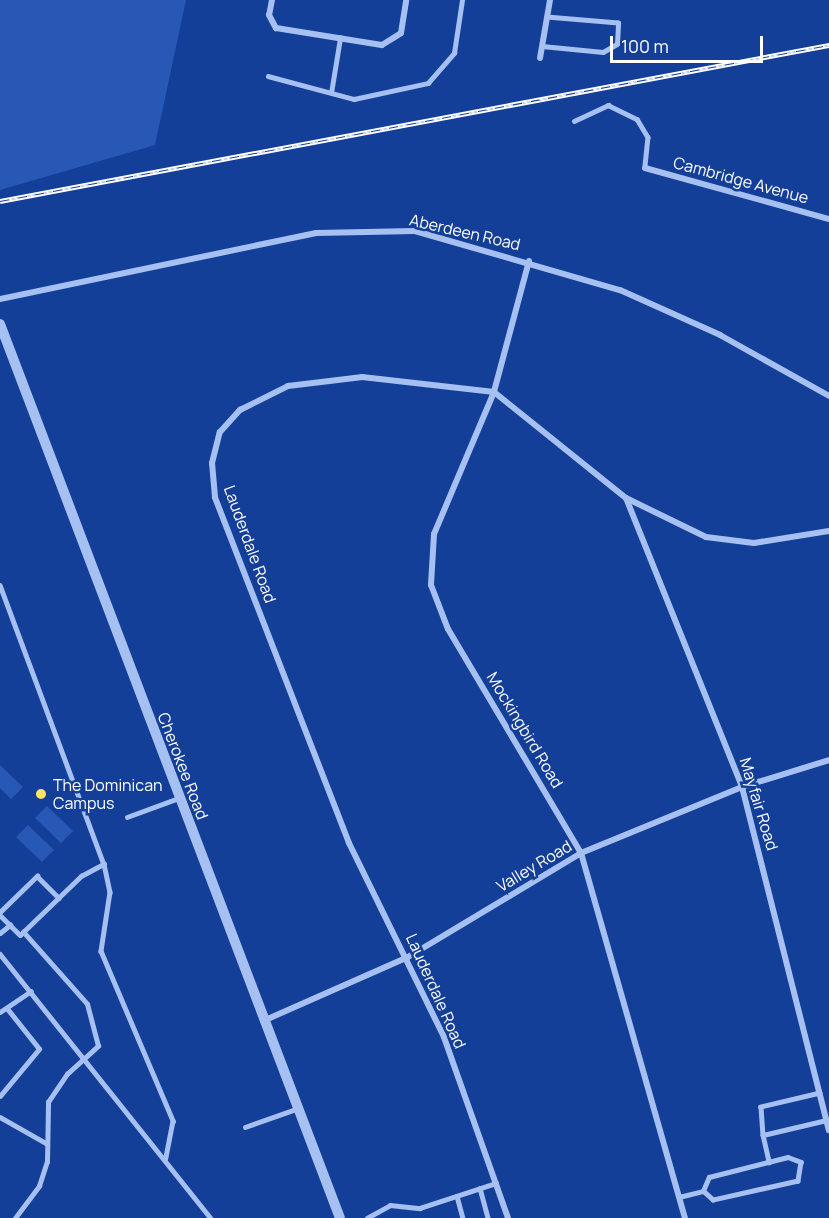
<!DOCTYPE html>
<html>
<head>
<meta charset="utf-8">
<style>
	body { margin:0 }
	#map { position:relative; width:829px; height:1218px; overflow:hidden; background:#143f98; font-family:Manrope,sans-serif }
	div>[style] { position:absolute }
	.green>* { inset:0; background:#2758b6 }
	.service>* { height:4.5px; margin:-2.25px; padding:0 2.25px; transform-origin:2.25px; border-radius:2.25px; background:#a6c0f2 }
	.minor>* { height:6px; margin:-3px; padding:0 3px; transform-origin:3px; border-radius:3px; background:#a6c0f2 }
	.tertiary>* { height:10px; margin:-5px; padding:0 5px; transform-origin:5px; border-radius:5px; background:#a6c0f2 }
	.rail>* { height:5px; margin-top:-2.5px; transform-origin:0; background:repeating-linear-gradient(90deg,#143f98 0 9px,#fff 0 18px); box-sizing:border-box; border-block:2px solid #fff }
	.dots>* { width:16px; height:16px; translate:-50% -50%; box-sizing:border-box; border:3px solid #143f98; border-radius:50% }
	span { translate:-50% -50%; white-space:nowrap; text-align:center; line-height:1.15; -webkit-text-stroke:5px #143f98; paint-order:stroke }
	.street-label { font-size:16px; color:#fff }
	.poi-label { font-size:16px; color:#fff }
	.left { translate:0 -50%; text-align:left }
	.scale { position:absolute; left:610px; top:36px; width:153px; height:27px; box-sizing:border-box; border:3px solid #fff; border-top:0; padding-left:8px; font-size:18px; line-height:21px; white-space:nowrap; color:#fff; -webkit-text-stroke:4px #143f98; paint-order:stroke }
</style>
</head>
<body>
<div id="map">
	<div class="green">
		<i style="clip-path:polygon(0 0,186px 0,155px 145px,0 190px)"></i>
		<i style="clip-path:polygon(0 765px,23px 787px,11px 799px,0 788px)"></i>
		<i style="clip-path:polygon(47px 806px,73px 831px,61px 843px,35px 818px)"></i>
		<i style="clip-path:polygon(28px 825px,54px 850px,42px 862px,16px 837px)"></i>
	</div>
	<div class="service">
		<i style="left:542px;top:46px;width:61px;rotate:5.6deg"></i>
		<i style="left:603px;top:52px;width:16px;rotate:-30deg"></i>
		<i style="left:617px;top:44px;width:21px;rotate:-87deg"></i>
		<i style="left:618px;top:23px;width:71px;rotate:-175.2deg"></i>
		<i style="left:268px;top:76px;width:89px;rotate:15deg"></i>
		<i style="left:354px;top:99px;width:76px;rotate:-12.2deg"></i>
		<i style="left:428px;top:83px;width:40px;rotate:-49deg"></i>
		<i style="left:454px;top:53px;width:54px;rotate:-81.4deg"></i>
		<i style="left:331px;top:93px;width:56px;rotate:-80.7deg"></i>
		<i style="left:574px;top:121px;width:38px;rotate:-25deg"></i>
		<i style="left:608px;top:105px;width:32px;rotate:26deg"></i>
		<i style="left:637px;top:119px;width:21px;rotate:59deg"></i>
		<i style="left:648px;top:137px;width:31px;rotate:96deg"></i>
		<i style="left:0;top:585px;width:298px;rotate:69.6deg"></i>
		<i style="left:104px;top:864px;width:29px;rotate:78deg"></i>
		<i style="left:110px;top:892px;width:60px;rotate:98.7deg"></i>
		<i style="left:101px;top:951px;width:185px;rotate:67deg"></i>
		<i style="left:173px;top:1121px;width:38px;rotate:101deg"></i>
		<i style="left:127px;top:817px;width:55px;rotate:-20.1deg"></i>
		<i style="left:0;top:912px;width:52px;rotate:-44.2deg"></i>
		<i style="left:37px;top:876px;width:31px;rotate:45deg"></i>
		<i style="left:0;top:915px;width:28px;rotate:45deg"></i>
		<i style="left:20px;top:935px;width:85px;rotate:-44deg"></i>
		<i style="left:81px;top:876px;width:26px;rotate:-28deg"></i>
		<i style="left:0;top:933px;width:13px;rotate:-39deg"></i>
		<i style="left:0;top:954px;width:338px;rotate:51.4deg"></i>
		<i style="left:0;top:1012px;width:37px;rotate:-34deg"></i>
		<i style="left:820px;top:1093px;width:61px;rotate:166.7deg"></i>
		<i style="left:761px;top:1107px;width:28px;rotate:86deg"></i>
		<i style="left:763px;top:1135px;width:66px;rotate:-13.2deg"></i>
		<i style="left:0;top:1096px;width:61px;rotate:-50.3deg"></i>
		<i style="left:39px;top:1049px;width:50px;rotate:-128.5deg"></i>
		<i style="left:0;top:1117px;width:53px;rotate:29.5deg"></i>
		<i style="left:245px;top:1127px;width:54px;rotate:-19.4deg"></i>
		<i style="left:763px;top:1135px;width:28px;rotate:77deg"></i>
		<i style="left:788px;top:1157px;width:14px;rotate:21deg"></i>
		<i style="left:801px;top:1162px;width:19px;rotate:99deg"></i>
		<i style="left:798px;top:1181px;width:87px;rotate:167.4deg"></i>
		<i style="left:713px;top:1200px;width:13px;rotate:-138deg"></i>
		<i style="left:703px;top:1191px;width:15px;rotate:-67deg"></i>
		<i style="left:709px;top:1177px;width:81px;rotate:-14.2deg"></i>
		<i style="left:480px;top:1188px;width:31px;rotate:75deg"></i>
		<i style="left:457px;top:1196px;width:23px;rotate:75deg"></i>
		<i style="left:679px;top:1197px;width:25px;rotate:-14deg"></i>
		<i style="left:15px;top:1218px;width:40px;rotate:-53deg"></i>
		<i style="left:39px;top:1186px;width:25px;rotate:-72deg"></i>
		<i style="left:47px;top:1162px;width:60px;rotate:-89deg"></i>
		<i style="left:48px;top:1102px;width:34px;rotate:-56deg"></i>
		<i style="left:67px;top:1074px;width:42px;rotate:-42.1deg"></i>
		<i style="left:98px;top:1046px;width:43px;rotate:-104.7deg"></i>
		<i style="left:87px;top:1004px;width:96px;rotate:-131.6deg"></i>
		<i style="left:367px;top:1218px;width:26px;rotate:-29deg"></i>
		<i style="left:390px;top:1205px;width:30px;rotate:6deg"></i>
		<i style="left:420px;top:1208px;width:80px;rotate:-18.2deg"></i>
	</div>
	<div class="minor">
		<i style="left:272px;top:0;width:15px;rotate:101deg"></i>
		<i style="left:269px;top:15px;width:15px;rotate:62deg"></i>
		<i style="left:276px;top:28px;width:107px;rotate:9.1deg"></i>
		<i style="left:382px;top:45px;width:22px;rotate:-32deg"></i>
		<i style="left:401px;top:33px;width:33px;rotate:-81deg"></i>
		<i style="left:540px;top:58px;width:59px;rotate:-80.2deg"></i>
		<i style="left:645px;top:168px;width:191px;rotate:15.5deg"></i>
		<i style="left:529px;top:261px;width:136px;rotate:105deg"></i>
		<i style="left:494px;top:392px;width:154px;rotate:112.9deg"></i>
		<i style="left:434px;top:534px;width:51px;rotate:93.4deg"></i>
		<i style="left:431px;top:585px;width:47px;rotate:68.9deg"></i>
		<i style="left:448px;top:629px;width:261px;rotate:59.3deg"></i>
		<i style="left:581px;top:853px;width:380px;rotate:74.1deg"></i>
		<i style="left:0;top:299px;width:323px;rotate:-11.8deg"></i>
		<i style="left:316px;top:233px;width:99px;rotate:-1.2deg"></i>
		<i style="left:415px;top:231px;width:213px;rotate:16.1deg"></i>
		<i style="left:620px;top:290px;width:110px;rotate:24.2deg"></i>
		<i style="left:720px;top:335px;width:125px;rotate:29.2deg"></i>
		<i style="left:626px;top:498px;width:311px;rotate:68.1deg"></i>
		<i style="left:742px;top:787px;width:354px;rotate:75.8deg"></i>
		<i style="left:263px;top:1021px;width:158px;rotate:-23.8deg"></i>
		<i style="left:408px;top:957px;width:202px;rotate:-31deg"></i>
		<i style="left:581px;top:853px;width:174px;rotate:-22.3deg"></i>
		<i style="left:742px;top:787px;width:91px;rotate:-17.2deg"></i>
		<i style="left:508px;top:1218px;width:192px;rotate:-109.5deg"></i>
		<i style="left:444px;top:1037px;width:216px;rotate:-116.1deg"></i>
		<i style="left:349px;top:843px;width:371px;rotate:-111.2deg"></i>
		<i style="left:215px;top:497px;width:34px;rotate:-95deg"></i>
		<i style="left:212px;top:463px;width:32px;rotate:-76deg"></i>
		<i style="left:220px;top:432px;width:30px;rotate:-48deg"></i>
		<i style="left:240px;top:410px;width:54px;rotate:-26.6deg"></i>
		<i style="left:288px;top:386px;width:75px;rotate:-6.9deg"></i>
		<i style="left:362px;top:377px;width:133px;rotate:6.5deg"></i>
		<i style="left:494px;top:392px;width:169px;rotate:38.8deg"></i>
		<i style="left:626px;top:498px;width:89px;rotate:26deg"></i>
		<i style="left:706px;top:537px;width:48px;rotate:7.1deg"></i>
		<i style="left:754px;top:543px;width:76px;rotate:-9.1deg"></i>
	</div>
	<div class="tertiary">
		<i style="left:0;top:324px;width:956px;rotate:69.18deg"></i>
	</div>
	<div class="rail">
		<i style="left:0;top:201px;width:844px;rotate:-10.66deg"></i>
	</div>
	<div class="dots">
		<i style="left:41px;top:794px;background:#ffe468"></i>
	</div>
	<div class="street-label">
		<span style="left:741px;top:180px;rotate:15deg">Cambridge Avenue</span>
		<span style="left:465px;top:232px;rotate:13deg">Aberdeen Road</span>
		<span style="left:250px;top:544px;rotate:70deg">Lauderdale Road</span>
		<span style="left:525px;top:730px;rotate:59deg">Mockingbird Road</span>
		<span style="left:183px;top:766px;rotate:69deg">Cherokee Road</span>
		<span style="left:759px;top:804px;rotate:73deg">Mayfair Road</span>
		<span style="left:534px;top:866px;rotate:-31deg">Valley Road</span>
		<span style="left:436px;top:991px;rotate:66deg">Lauderdale Road</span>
	</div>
	<div class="poi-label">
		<span class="left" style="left:53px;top:794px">The Dominican<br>Campus</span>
	</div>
	<div class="scale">100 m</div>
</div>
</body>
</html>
